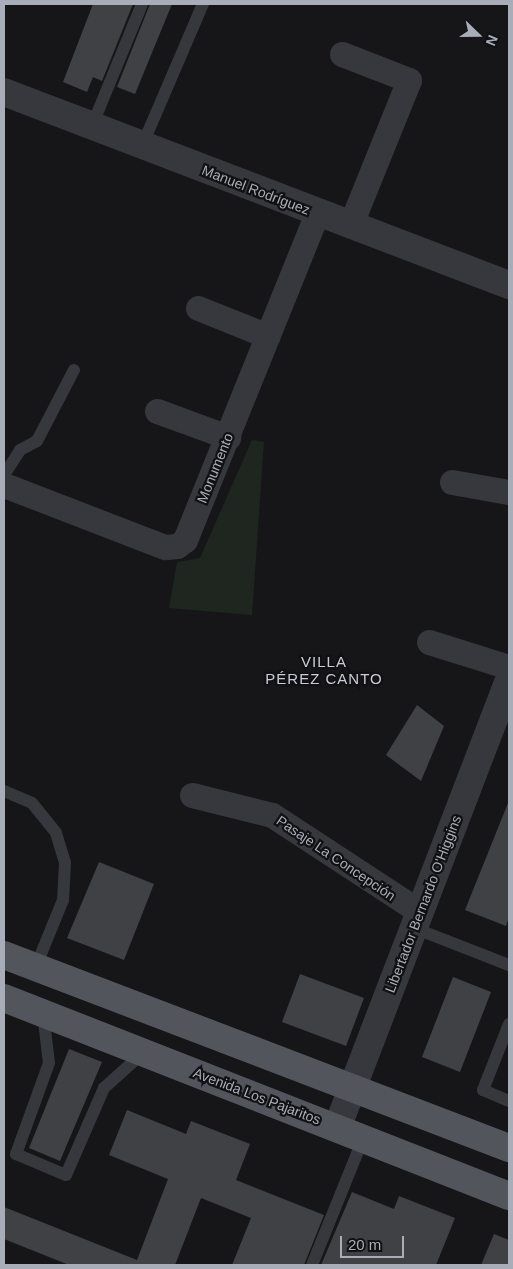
<!DOCTYPE html>
<html>
<head>
<meta charset="utf-8">
<style>
	body { margin:0 }
	#map { position:relative; width:513px; height:1269px; overflow:hidden; background:#161618; font-family:Helvetica,sans-serif }
	div>[style] { position:absolute }
	.green>* { inset:0; background:#1e261f }
	.building>* { inset:0; background:#404145 }
	.service>* { height:12px; margin:-6px; padding:0 6px; transform-origin:6px; border-radius:6px; background:#37383d }
	.minor>* { height:25px; margin:-12.5px; padding:0 12.5px; transform-origin:12.5px; border-radius:12.5px; background:#37383d }
	.tertiary>* { height:28px; margin:-14px; padding:0 14px; transform-origin:14px; border-radius:14px; background:#37383d }
	.primary>* { height:28px; margin:-14px; padding:0 14px; transform-origin:14px; border-radius:14px; background:#53555c }
	span { translate:-50% -50%; white-space:nowrap; text-align:center; line-height:1.15; -webkit-text-stroke:4.5px #111113; paint-order:stroke }
	.street-label { font-size:14px; color:#a8adb8 }
	.neighbourhood-label { font-size:15px; color:#c9ccd4; letter-spacing:1px }
	.frame { position:absolute; inset:0; border:5px solid #a8adb8; pointer-events:none }
	.north { position:absolute; left:453px; top:10px; width:50px; height:50px; -webkit-text-stroke:4px #111113; paint-order:stroke; rotate:112deg; font-size:14px; font-weight:700; line-height:20px; text-align:center; color:#a8adb8 }
	.north::after { content:''; display:block; margin:auto; width:18px; height:22px; background:#a8adb8; clip-path:polygon(50% 0,100% 100%,50% 72%,0 100%) }
	.scale { position:absolute; left:340px; top:1236px; width:64px; height:22px; box-sizing:border-box; border:2px solid #a8adb8; border-top:0; padding-left:6px; font-size:15px; line-height:18px; white-space:nowrap; color:#a8adb8; -webkit-text-stroke:4px #111113; paint-order:stroke }
</style>
</head>
<body>
<div id="map">
	<div class="green">
		<i style="clip-path:polygon(252px 440px,264px 442px,252px 615px,169px 608px,177px 562px,200px 558px)"></i>
	</div>
	<div class="building">
		<i style="clip-path:polygon(93px 4px,133px 4px,102px 81px,93px 77px,87px 92px,63px 82px)"></i>
		<i style="clip-path:polygon(150px 4px,172px 4px,135px 94px,117px 87px)"></i>
		<i style="clip-path:polygon(417px 705px,444px 726px,421px 781px,386px 755px)"></i>
		<i style="clip-path:polygon(508px 803px,509px 917px,506px 926px,465px 910px)"></i>
		<i style="clip-path:polygon(99px 862px,154px 884px,124px 960px,67px 938px)"></i>
		<i style="clip-path:polygon(300px 974px,364px 998px,346px 1046px,282px 1022px)"></i>
		<i style="clip-path:polygon(453px 977px,491px 992px,460px 1072px,422px 1057px)"></i>
		<i style="clip-path:polygon(69px 1049px,102px 1062px,60px 1161px,29px 1148px)"></i>
		<i style="clip-path:polygon(127px 1110px,186px 1134px,191px 1121px,250px 1144px,236px 1180px,324px 1215px,304px 1265px,232px 1265px,251px 1218px,201px 1198px,175px 1265px,69px 1265px,4px 1239px,4px 1207px,137px 1260px,168px 1179px,109px 1155px)"></i>
		<i style="clip-path:polygon(352px 1192px,394px 1209px,399px 1196px,455px 1218px,436px 1265px,321px 1265px)"></i>
		<i style="clip-path:polygon(494px 1234px,509px 1240px,509px 1265px,481px 1265px)"></i>
	</div>
	<div class="service">
		<i style="left:92px;top:126px;width:132px;rotate:-67.7deg"></i>
		<i style="left:142px;top:146px;width:155px;rotate:-66.8deg"></i>
		<i style="left:4px;top:475px;width:30px;rotate:-57deg"></i>
		<i style="left:20px;top:450px;width:19px;rotate:-28deg"></i>
		<i style="left:37px;top:441px;width:80px;rotate:-62.5deg"></i>
		<i style="left:4px;top:791px;width:30px;rotate:23deg"></i>
		<i style="left:32px;top:803px;width:38px;rotate:51deg"></i>
		<i style="left:56px;top:833px;width:31px;rotate:73deg"></i>
		<i style="left:65px;top:863px;width:37px;rotate:93deg"></i>
		<i style="left:63px;top:900px;width:71px;rotate:112.2deg"></i>
		<i style="left:414px;top:928px;width:102px;rotate:21.3deg"></i>
		<i style="left:43px;top:1013px;width:50px;rotate:83.2deg"></i>
		<i style="left:49px;top:1063px;width:97px;rotate:109.9deg"></i>
		<i style="left:16px;top:1154px;width:54px;rotate:22.8deg"></i>
		<i style="left:66px;top:1175px;width:95px;rotate:-66.4deg"></i>
		<i style="left:104px;top:1088px;width:54px;rotate:-42deg"></i>
		<i style="left:509px;top:1024px;width:71px;rotate:111.5deg"></i>
		<i style="left:483px;top:1090px;width:28px;rotate:23deg"></i>
		<i style="left:312px;top:1265px;width:136px;rotate:-68deg"></i>
	</div>
	<div class="minor">
		<i style="left:342px;top:54px;width:72px;rotate:21.2deg"></i>
		<i style="left:409px;top:80px;width:157px;rotate:112deg"></i>
		<i style="left:198px;top:308px;width:75px;rotate:21.8deg"></i>
		<i style="left:157px;top:411px;width:76px;rotate:20.1deg"></i>
		<i style="left:452px;top:482px;width:58px;rotate:10deg"></i>
		<i style="left:4px;top:485px;width:173px;rotate:21.1deg"></i>
		<i style="left:165px;top:547px;width:12px;rotate:-5deg"></i>
		<i style="left:177px;top:546px;width:10px;rotate:-37deg"></i>
		<i style="left:185px;top:540px;width:352px;rotate:-68deg"></i>
		<i style="left:429px;top:642px;width:84px;rotate:17.4deg"></i>
		<i style="left:192px;top:795px;width:82px;rotate:14deg"></i>
		<i style="left:272px;top:815px;width:177px;rotate:33.2deg"></i>
	</div>
	<div class="tertiary">
		<i style="left:4px;top:92px;width:541px;rotate:20.92deg"></i>
		<i style="left:337px;top:1128px;width:480px;rotate:-69deg"></i>
	</div>
	<div class="primary">
		<i style="left:4px;top:955px;width:541px;rotate:20.92deg"></i>
		<i style="left:4px;top:998px;width:542px;rotate:21.41deg"></i>
	</div>
	<div class="street-label">
		<span style="left:256px;top:190px;rotate:21deg">Manuel Rodríguez</span>
		<span style="left:215px;top:468px;rotate:-68deg">Monumento</span>
		<span style="left:336px;top:858px;rotate:34deg">Pasaje La Concepción</span>
		<span style="left:423px;top:904px;rotate:-69deg">Libertador Bernardo O'Higgins</span>
		<span style="left:257px;top:1096px;rotate:21deg">Avenida Los Pajaritos</span>
	</div>
	<div class="neighbourhood-label">
		<span style="left:324px;top:670px">VILLA<br>PÉREZ CANTO</span>
	</div>
	<div class="frame"></div>
	<div class="north">N</div>
	<div class="scale">20 m</div>
</div>
</body>
</html>
